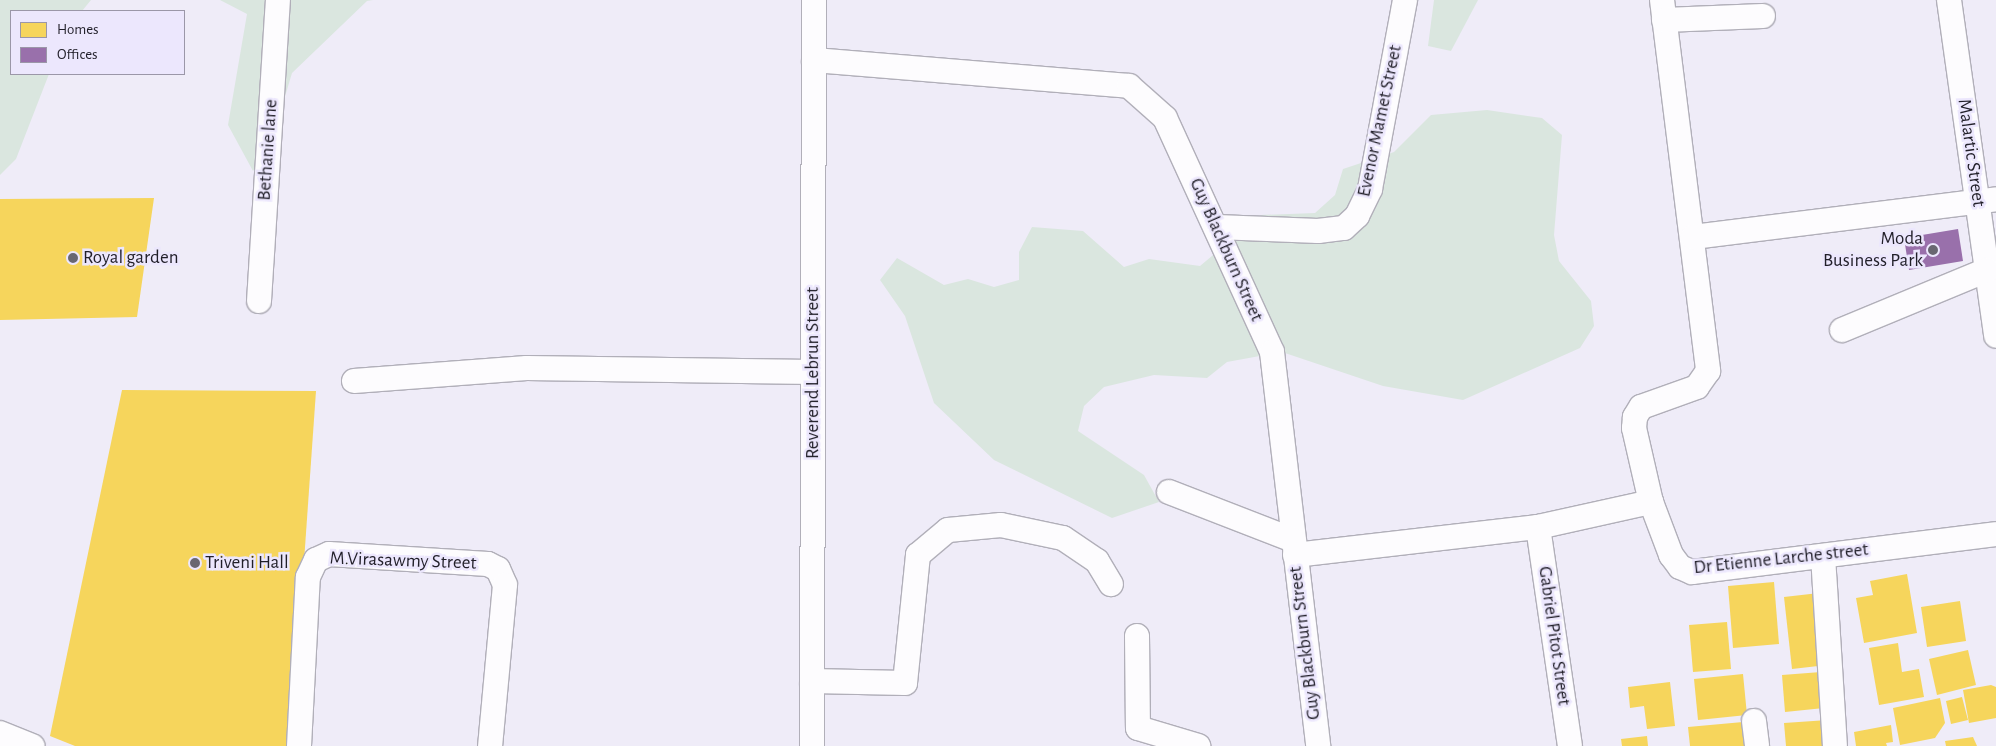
<!DOCTYPE html>
<html>
<head>
<meta charset="utf-8">
<style>
	body { margin:0 }
	#map { position:relative; width:1996px; height:746px; overflow:hidden; background:#efecf8; font-family:"Alegreya Sans",sans-serif }
	div>[style] { position:absolute }
	.green>* { inset:0; background:#dae6df }
	.homes>* { inset:0; background:#f6d55c }
	.offices>* { inset:0; background:#9970ab }
	.roads { filter:drop-shadow(1px 0 #b1afb9) drop-shadow(-1px 0 #b1afb9) drop-shadow(0 1px #b1afb9) drop-shadow(0 -1px #b1afb9) }
	.minor>* { height:24px; margin:-12px; padding:0 12px; transform-origin:12px; border-radius:12px; background:#fdfcfe }
	.dots>* { width:14px; height:14px; translate:-50% -50%; box-sizing:border-box; border:2px solid #ece7fd; border-radius:50% }
	span { translate:-50% -50%; white-space:nowrap; text-align:center; line-height:1.15; -webkit-text-stroke:5px #ece7fd; paint-order:stroke }
	.street-label { font-size:19px; color:#211f29 }
	.poi-label { font-size:19px; color:#211f29 }
	.right { translate:-100% -50%; text-align:right }
	.left { translate:0 -50%; text-align:left }
	.legend { position:absolute; left:10px; top:10px; width:175px; height:65px; box-sizing:border-box; background:#ece7fd; border:1px solid #9b97a8; margin:0; padding:6px 9px; list-style:none; font-size:15px; color:#211f29 }
	.legend li { display:flex; align-items:center; gap:10px; height:25px }
	.legend b { width:25px; border:1px solid #9b97a8 }
</style>
</head>
<body>
<div id="map">
	<div class="green">
		<i style="clip-path:polygon(0 0,91px 0,82px 11px,11px 11px,11px 74px,49px 74px,16px 159px,0 175px)"></i>
		<i style="clip-path:polygon(220px 0,373px 0,367px 1px,292px 73px,269px 150px,253px 171px,228px 125px,247px 14px)"></i>
		<i style="clip-path:polygon(1434px 0,1478px 0,1451px 51px,1428px 46px)"></i>
		<i style="clip-path:polygon(1487px 110px,1542px 118px,1562px 135px,1554px 235px,1559px 261px,1591px 301px,1594px 326px,1580px 348px,1463px 400px,1383px 386px,1282px 352px,1227px 362px,1207px 378px,1154px 375px,1104px 387px,1084px 406px,1078px 431px,1144px 475px,1159px 502px,1112px 518px,994px 460px,934px 403px,905px 316px,880px 280px,897px 258px,944px 285px,968px 279px,994px 287px,1019px 280px,1019px 252px,1032px 227px,1083px 231px,1124px 267px,1149px 259px,1200px 266px,1261px 215px,1315px 213px,1335px 195px,1343px 169px,1394px 152px,1431px 115px)"></i>
	</div>
	<div class="homes">
		<i style="clip-path:polygon(154px 198px,137px 317px,0 320px,0 199px)"></i>
		<i style="clip-path:polygon(122px 390px,316px 391px,291px 746px,75px 746px,50px 736px)"></i>
		<i style="clip-path:polygon(1907px 574px,1917px 633px,1864px 643px,1856px 598px,1873px 595px,1870px 581px)"></i>
		<i style="clip-path:polygon(1774px 582px,1779px 644px,1733px 648px,1728px 586px)"></i>
		<i style="clip-path:polygon(1819px 593px,1827px 665px,1792px 669px,1784px 597px)"></i>
		<i style="clip-path:polygon(1960px 601px,1966px 641px,1927px 647px,1921px 607px)"></i>
		<i style="clip-path:polygon(1727px 622px,1731px 669px,1693px 672px,1689px 625px)"></i>
		<i style="clip-path:polygon(1898px 643px,1902px 672px,1919px 669px,1924px 697px,1879px 705px,1869px 648px)"></i>
		<i style="clip-path:polygon(1968px 650px,1976px 685px,1937px 695px,1929px 659px)"></i>
		<i style="clip-path:polygon(1821px 672px,1824px 708px,1785px 712px,1782px 675px)"></i>
		<i style="clip-path:polygon(1743px 674px,1747px 715px,1698px 720px,1694px 679px)"></i>
		<i style="clip-path:polygon(1670px 682px,1675px 726px,1647px 729px,1644px 706px,1630px 708px,1628px 687px)"></i>
		<i style="clip-path:polygon(1991px 685px,1996px 687px,1996px 718px,1969px 723px,1963px 690px)"></i>
		<i style="clip-path:polygon(1962px 697px,1968px 720px,1951px 724px,1946px 701px)"></i>
		<i style="clip-path:polygon(1940px 698px,1945px 723px,1935px 738px,1900px 745px,1893px 708px)"></i>
		<i style="clip-path:polygon(1828px 720px,1831px 746px,1786px 746px,1784px 723px)"></i>
		<i style="clip-path:polygon(1743px 722px,1745px 746px,1690px 746px,1688px 727px)"></i>
		<i style="clip-path:polygon(1891px 725px,1893px 742px,1886px 743px,1887px 746px,1856px 746px,1854px 732px)"></i>
		<i style="clip-path:polygon(1647px 736px,1648px 746px,1622px 746px,1621px 739px)"></i>
		<i style="clip-path:polygon(1973px 737px,1977px 746px,1946px 746px,1945px 741px)"></i>
	</div>
	<div class="offices">
		<i style="clip-path:polygon(1958px 229px,1963px 261px,1909px 270px,1904px 238px)"></i>
	</div>
	<div class="roads">
		<div class="minor">
			<i style="left:1662px;top:0;width:374px;rotate:82.9deg"></i>
			<i style="left:1708px;top:371px;width:19px;rotate:125deg"></i>
			<i style="left:1697px;top:387px;width:59px;rotate:160.3deg"></i>
			<i style="left:1641px;top:407px;width:12px;rotate:121deg"></i>
			<i style="left:1635px;top:417px;width:11px;rotate:95deg"></i>
			<i style="left:1634px;top:428px;width:76px;rotate:77.1deg"></i>
			<i style="left:1651px;top:502px;width:57px;rotate:69.3deg"></i>
			<i style="left:1671px;top:555px;width:15px;rotate:53deg"></i>
			<i style="left:1680px;top:567px;width:13px;rotate:23deg"></i>
			<i style="left:1692px;top:572px;width:306px;rotate:-7.1deg"></i>
			<i style="left:1949px;top:0;width:339px;rotate:82deg"></i>
			<i style="left:1664px;top:20px;width:99px;rotate:-2.3deg"></i>
			<i style="left:814px;top:60px;width:316px;rotate:4.7deg"></i>
			<i style="left:1129px;top:86px;width:48px;rotate:41.6deg"></i>
			<i style="left:1165px;top:118px;width:257px;rotate:65.4deg"></i>
			<i style="left:1272px;top:352px;width:397px;rotate:83.3deg"></i>
			<i style="left:1217px;top:227px;width:101px;rotate:2.3deg"></i>
			<i style="left:1318px;top:231px;width:26px;rotate:-7deg"></i>
			<i style="left:1344px;top:228px;width:18px;rotate:-43deg"></i>
			<i style="left:1357px;top:216px;width:30px;rotate:-64deg"></i>
			<i style="left:1370px;top:189px;width:192px;rotate:-79.5deg"></i>
			<i style="left:1693px;top:237px;width:305px;rotate:-7.1deg"></i>
			<i style="left:259px;top:301px;width:302px;rotate:-86.4deg"></i>
			<i style="left:1842px;top:330px;width:157px;rotate:-22.5deg"></i>
			<i style="left:354px;top:381px;width:173px;rotate:-4.3deg"></i>
			<i style="left:527px;top:368px;width:286px;rotate:0.8deg"></i>
			<i style="left:1169px;top:492px;width:133px;rotate:21.2deg"></i>
			<i style="left:1538px;top:527px;width:221px;rotate:81.7deg"></i>
			<i style="left:1295px;top:555px;width:245px;rotate:-6.6deg"></i>
			<i style="left:1538px;top:527px;width:116px;rotate:-12.5deg"></i>
			<i style="left:1823px;top:556px;width:190px;rotate:86.4deg"></i>
			<i style="left:1137px;top:636px;width:92px;rotate:89.4deg"></i>
			<i style="left:1138px;top:728px;width:63px;rotate:16.7deg"></i>
			<i style="left:812px;top:681px;width:93px;rotate:1.2deg"></i>
			<i style="left:905px;top:683px;width:129px;rotate:-84.2deg"></i>
			<i style="left:918px;top:555px;width:39px;rotate:-40deg"></i>
			<i style="left:948px;top:530px;width:53px;rotate:-5.4deg"></i>
			<i style="left:1001px;top:525px;width:63px;rotate:11.8deg"></i>
			<i style="left:1063px;top:538px;width:41px;rotate:34.1deg"></i>
			<i style="left:1097px;top:561px;width:27px;rotate:59deg"></i>
			<i style="left:1754px;top:721px;width:25px;rotate:83deg"></i>
			<i style="left:0;top:733px;width:35px;rotate:22deg"></i>
			<i style="left:299px;top:746px;width:169px;rotate:-87deg"></i>
			<i style="left:308px;top:577px;width:19px;rotate:-65deg"></i>
			<i style="left:316px;top:560px;width:14px;rotate:-25deg"></i>
			<i style="left:329px;top:554px;width:159px;rotate:3.6deg"></i>
			<i style="left:488px;top:564px;width:11px;rotate:27deg"></i>
			<i style="left:498px;top:569px;width:17px;rotate:66deg"></i>
			<i style="left:505px;top:585px;width:162px;rotate:95.3deg"></i>
			<i style="left:812px;top:746px;width:746px;rotate:-89.85deg"></i>
		</div>
	</div>
	<div class="dots">
		<i style="left:1933px;top:250px;background:#696771"></i>
		<i style="left:73px;top:258px;background:#696771"></i>
		<i style="left:195px;top:563px;background:#696771"></i>
	</div>
	<div class="street-label">
		<span style="left:1380px;top:121px;rotate:-78deg">Evenor Mamet Street</span>
		<span style="left:268px;top:150px;rotate:-86deg">Bethanie lane</span>
		<span style="left:1971px;top:153px;rotate:82deg">Malartic Street</span>
		<span style="left:1226px;top:250px;rotate:66deg">Guy Blackburn Street</span>
		<span style="left:813px;top:373px;rotate:-90deg">Reverend Lebrun Street</span>
		<span style="left:1781px;top:559px;rotate:-6deg">Dr Etienne Larche street</span>
		<span style="left:403px;top:561px;rotate:2deg">M.Virasawmy Street</span>
		<span style="left:1554px;top:636px;rotate:82deg">Gabriel Pitot Street</span>
		<span style="left:1305px;top:643px;rotate:-97deg">Guy Blackburn Street</span>
	</div>
	<div class="poi-label">
		<span class="right" style="left:1923px;top:250px">Moda<br>Business Park</span>
		<span class="left" style="left:83px;top:258px">Royal garden</span>
		<span class="left" style="left:205px;top:563px">Triveni Hall</span>
	</div>
	<ul class="legend">
	<li><b style="height:14px;background:#f6d55c"></b>Homes</li>
	<li><b style="height:14px;background:#9970ab"></b>Offices</li>
	</ul>
</div>
</body>
</html>
